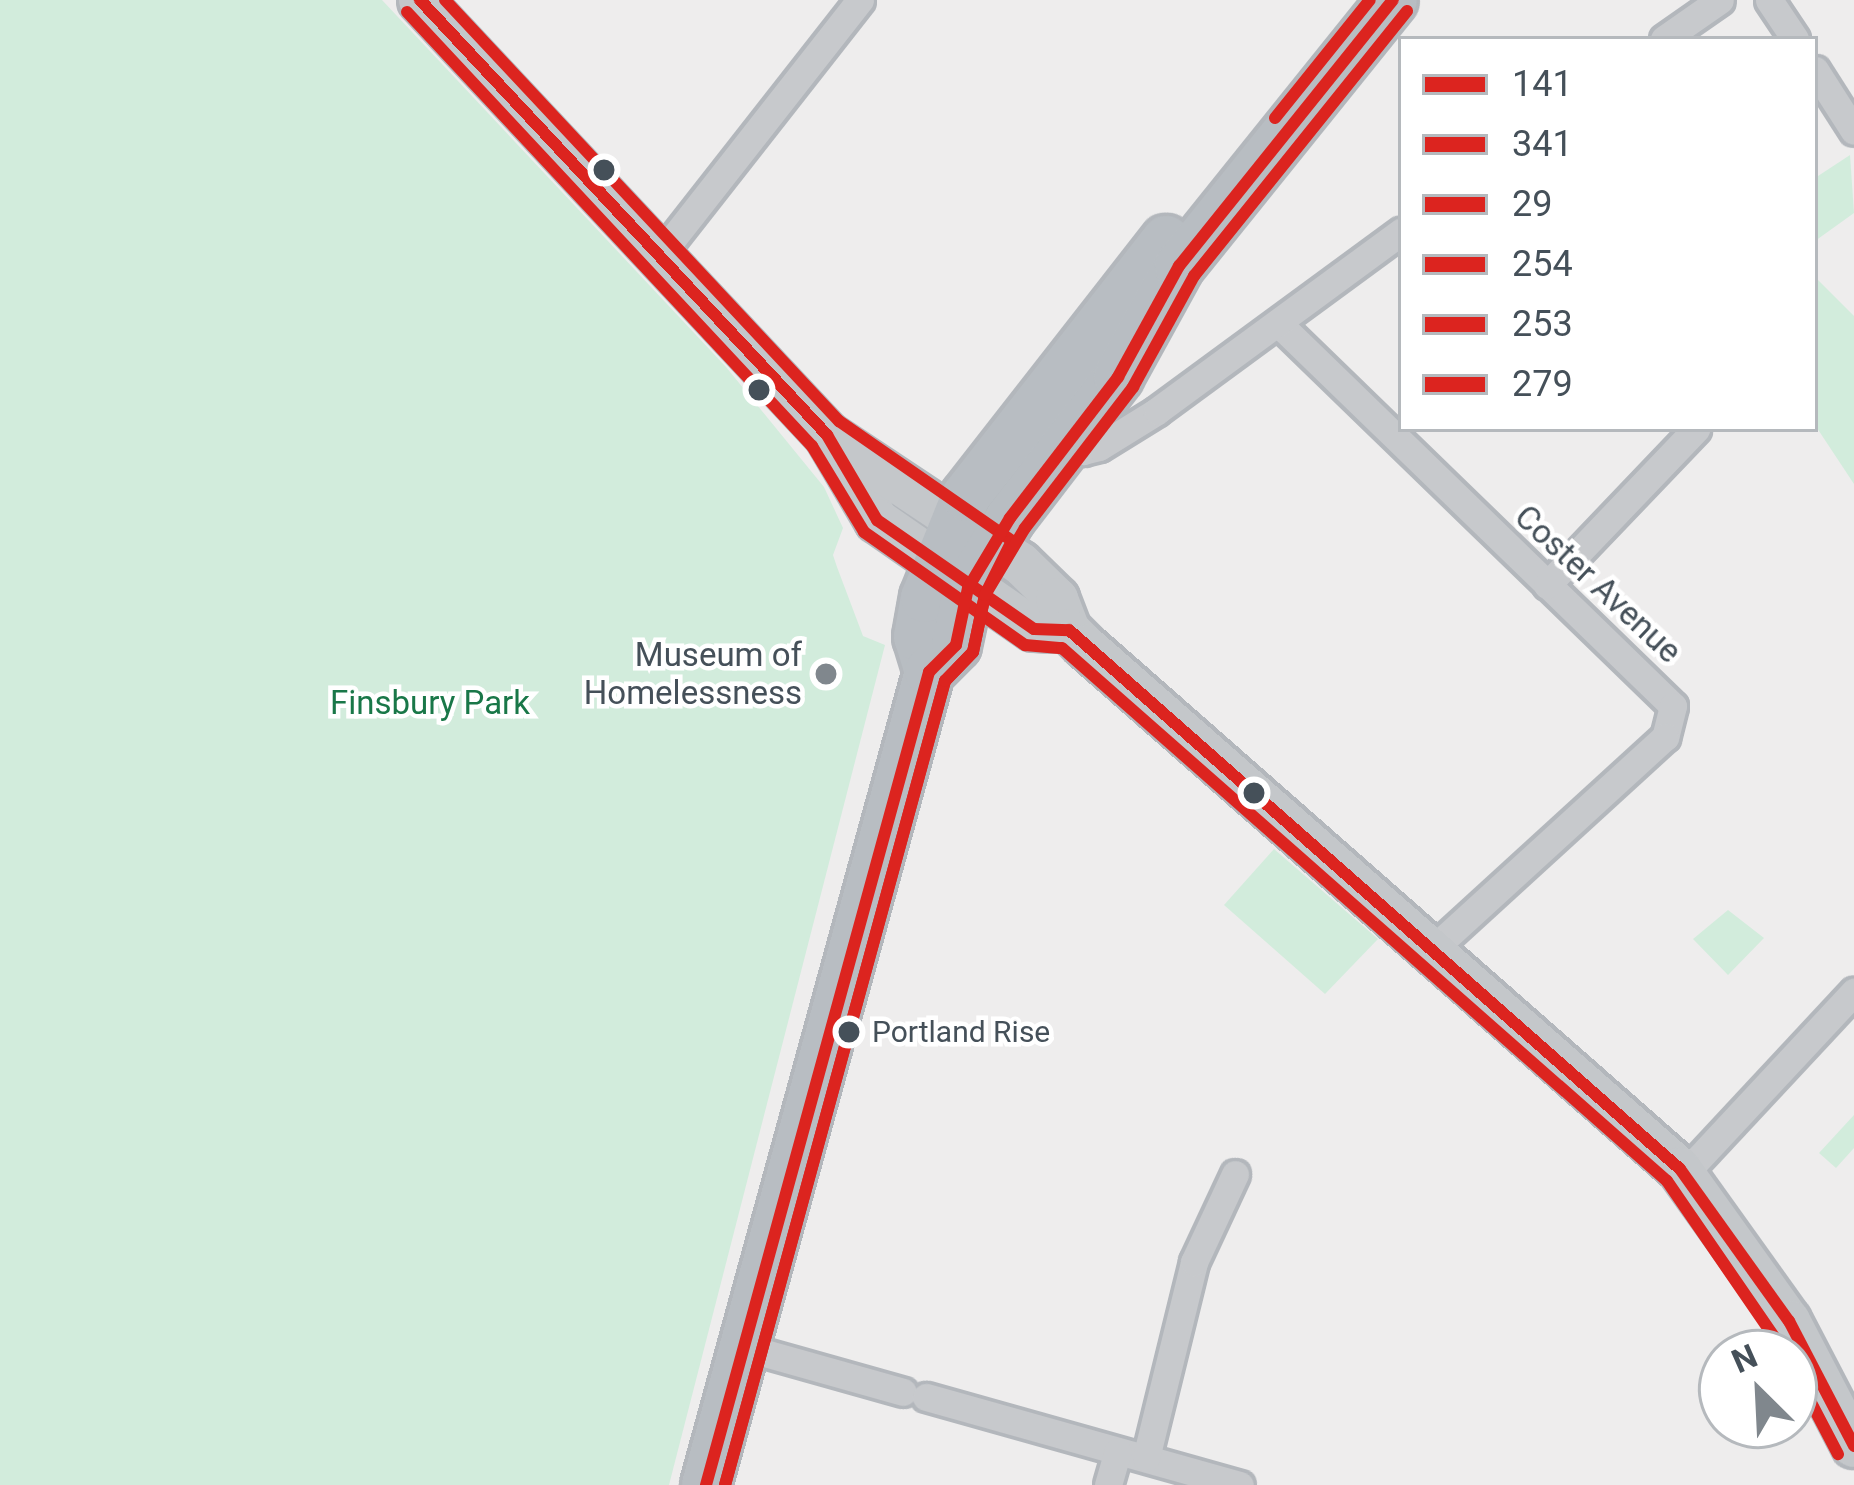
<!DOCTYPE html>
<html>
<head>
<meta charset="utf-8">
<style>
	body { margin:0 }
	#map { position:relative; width:1854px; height:1485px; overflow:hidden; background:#eeeded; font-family:Roboto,sans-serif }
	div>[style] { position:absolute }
	.green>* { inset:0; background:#d2ecdc }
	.roads { filter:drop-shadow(3px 0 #b3b7bc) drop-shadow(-3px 0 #b3b7bc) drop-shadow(0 3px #b3b7bc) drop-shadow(0 -3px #b3b7bc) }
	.street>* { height:27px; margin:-13.5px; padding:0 13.5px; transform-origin:13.5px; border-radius:13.5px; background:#c7c9cc }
	.primary>* { height:42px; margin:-21px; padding:0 21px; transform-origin:21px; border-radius:21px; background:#c4c7ca }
	.highway>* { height:48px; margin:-24px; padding:0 24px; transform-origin:24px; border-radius:24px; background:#b8bdc2 }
	.bus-1>* { height:12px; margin:-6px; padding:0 6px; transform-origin:6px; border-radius:6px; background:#dc241f }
	.bus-2>* { height:12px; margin:-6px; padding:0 6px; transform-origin:6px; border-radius:6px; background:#dc241f }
	.bus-3>* { height:12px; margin:-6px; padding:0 6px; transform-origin:6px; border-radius:6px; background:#dc241f }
	.bus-4>* { height:12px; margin:-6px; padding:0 6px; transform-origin:6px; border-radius:6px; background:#dc241f }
	.bus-5>* { height:12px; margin:-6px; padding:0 6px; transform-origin:6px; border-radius:6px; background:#dc241f }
	.bus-6>* { height:12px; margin:-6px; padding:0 6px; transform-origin:6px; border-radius:6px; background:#dc241f }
	.dots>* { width:33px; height:33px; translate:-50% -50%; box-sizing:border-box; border:6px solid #fff; border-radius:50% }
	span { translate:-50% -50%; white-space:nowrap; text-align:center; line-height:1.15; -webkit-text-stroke:9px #fff; paint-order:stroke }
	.bus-label { font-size:30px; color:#455059 }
	.left { translate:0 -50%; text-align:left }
	.street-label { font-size:33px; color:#455059 }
	.poi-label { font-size:33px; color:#455059 }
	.right { translate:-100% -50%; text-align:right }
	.park-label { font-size:33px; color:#197748 }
	.legend { position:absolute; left:1398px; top:36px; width:420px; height:396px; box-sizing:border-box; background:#fff; border:3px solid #b5b9bd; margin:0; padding:15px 21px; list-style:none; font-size:36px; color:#455059 }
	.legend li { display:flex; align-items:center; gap:24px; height:60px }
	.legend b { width:60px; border:3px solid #b5b9bd }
	.north { position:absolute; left:1698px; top:1329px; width:120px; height:120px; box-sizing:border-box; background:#fff; border:3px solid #b5b9bd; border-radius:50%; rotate:336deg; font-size:33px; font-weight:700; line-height:48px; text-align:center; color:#455059 }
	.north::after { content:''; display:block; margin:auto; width:42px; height:54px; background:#80878d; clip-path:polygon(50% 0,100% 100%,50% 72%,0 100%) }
</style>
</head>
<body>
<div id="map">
	<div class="green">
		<i style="clip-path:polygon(0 0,382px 0,726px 367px,824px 487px,843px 528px,833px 555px,837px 567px,863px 636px,885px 645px,669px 1485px,0 1485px)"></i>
		<i style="clip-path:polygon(1850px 155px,1854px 213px,1815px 241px,1815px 178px)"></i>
		<i style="clip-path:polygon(1815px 277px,1854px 316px,1854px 484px,1815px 425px)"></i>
		<i style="clip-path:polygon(1274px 849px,1378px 939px,1325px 994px,1224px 905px)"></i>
		<i style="clip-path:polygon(1728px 910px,1764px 938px,1728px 975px,1693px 939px)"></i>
		<i style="clip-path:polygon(1854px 1115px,1854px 1148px,1836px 1168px,1819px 1153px)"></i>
	</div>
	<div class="roads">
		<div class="street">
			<i style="left:1769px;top:0;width:47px;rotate:56.3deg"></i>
			<i style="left:1664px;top:39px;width:68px;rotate:-34.9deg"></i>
			<i style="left:1815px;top:70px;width:72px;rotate:57.4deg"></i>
			<i style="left:660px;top:255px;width:324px;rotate:-51.9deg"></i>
			<i style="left:1278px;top:323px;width:550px;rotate:44.12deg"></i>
			<i style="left:1673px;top:706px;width:32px;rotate:104deg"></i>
			<i style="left:1665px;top:737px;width:313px;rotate:137.6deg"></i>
			<i style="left:1068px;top:440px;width:19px;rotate:36deg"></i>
			<i style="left:1083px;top:451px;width:16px;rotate:-14deg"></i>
			<i style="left:1099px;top:447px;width:68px;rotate:-31.8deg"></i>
			<i style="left:1157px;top:411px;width:303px;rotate:-36.3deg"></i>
			<i style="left:1547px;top:585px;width:216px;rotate:-46.3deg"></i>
			<i style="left:1685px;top:1173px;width:248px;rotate:-47deg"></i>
			<i style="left:743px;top:1347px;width:166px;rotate:15.7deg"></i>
			<i style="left:926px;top:1397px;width:326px;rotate:15.7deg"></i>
			<i style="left:1146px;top:1458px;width:202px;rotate:-76.2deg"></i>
			<i style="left:1194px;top:1262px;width:97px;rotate:-65deg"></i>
			<i style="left:1108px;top:1485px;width:35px;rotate:-74deg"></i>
		</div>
		<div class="primary">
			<i style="left:420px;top:0;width:596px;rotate:46.9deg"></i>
			<i style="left:827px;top:435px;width:99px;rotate:59.5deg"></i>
			<i style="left:877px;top:520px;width:191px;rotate:34.8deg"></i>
			<i style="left:1034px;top:629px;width:35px;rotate:2deg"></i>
			<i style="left:827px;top:435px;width:232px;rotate:33.6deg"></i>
			<i style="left:1020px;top:563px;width:52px;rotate:44.2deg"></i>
			<i style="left:1057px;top:599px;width:33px;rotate:69deg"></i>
			<i style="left:1069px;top:630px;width:23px;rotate:45deg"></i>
			<i style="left:1085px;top:646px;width:792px;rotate:41.32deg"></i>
			<i style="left:1680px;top:1169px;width:187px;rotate:54.4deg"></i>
			<i style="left:1789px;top:1321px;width:141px;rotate:62.5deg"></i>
		</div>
		<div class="highway">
			<i style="left:929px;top:672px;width:37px;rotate:-107deg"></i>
			<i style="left:918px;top:637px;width:40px;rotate:-80deg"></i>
			<i style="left:925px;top:598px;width:110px;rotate:-68.1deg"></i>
			<i style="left:966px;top:496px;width:325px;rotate:-52deg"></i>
			<i style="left:706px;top:1485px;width:843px;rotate:-74.66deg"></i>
			<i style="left:929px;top:672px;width:38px;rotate:-45deg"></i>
			<i style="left:956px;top:645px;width:58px;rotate:-78.1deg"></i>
			<i style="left:968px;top:588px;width:82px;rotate:-59deg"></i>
			<i style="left:1010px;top:518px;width:178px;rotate:-52.5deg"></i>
			<i style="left:1118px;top:377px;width:127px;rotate:-61.2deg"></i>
			<i style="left:1179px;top:266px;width:341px;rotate:-51.2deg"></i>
		</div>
	</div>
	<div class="bus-1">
		<i style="left:420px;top:0;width:596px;rotate:46.9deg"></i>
		<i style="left:827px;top:435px;width:99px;rotate:59.5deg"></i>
		<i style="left:877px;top:520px;width:191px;rotate:34.8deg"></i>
		<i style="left:1034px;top:629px;width:35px;rotate:2deg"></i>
		<i style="left:1069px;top:630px;width:815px;rotate:41.42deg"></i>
		<i style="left:1680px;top:1169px;width:187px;rotate:54.4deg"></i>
		<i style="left:1789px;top:1321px;width:141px;rotate:62.5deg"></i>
	</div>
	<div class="bus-2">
		<i style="left:407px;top:12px;width:594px;rotate:46.98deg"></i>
		<i style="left:812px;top:446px;width:100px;rotate:58.8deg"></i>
		<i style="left:864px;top:532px;width:197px;rotate:35.1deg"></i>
		<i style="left:1025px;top:645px;width:37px;rotate:5deg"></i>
		<i style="left:1062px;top:648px;width:806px;rotate:41.38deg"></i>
		<i style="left:1667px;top:1181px;width:209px;rotate:55.5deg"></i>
		<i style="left:1794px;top:1370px;width:95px;rotate:62.4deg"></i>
	</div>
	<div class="bus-3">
		<i style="left:445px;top:0;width:577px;rotate:46.9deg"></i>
		<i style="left:839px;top:421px;width:211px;rotate:34.7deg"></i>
		<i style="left:1012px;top:541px;width:60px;rotate:116.6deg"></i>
		<i style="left:985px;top:595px;width:58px;rotate:101.9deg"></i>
		<i style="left:973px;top:652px;width:40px;rotate:134deg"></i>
		<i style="left:945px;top:681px;width:834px;rotate:105.3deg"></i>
	</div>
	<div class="bus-4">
		<i style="left:706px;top:1485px;width:843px;rotate:-74.66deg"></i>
		<i style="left:929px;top:672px;width:38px;rotate:-45deg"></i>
		<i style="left:956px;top:645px;width:58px;rotate:-78.1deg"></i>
		<i style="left:968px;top:588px;width:82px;rotate:-59deg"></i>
		<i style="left:1010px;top:518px;width:178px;rotate:-52.5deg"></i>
		<i style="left:1118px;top:377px;width:127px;rotate:-61.2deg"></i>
		<i style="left:1179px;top:266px;width:341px;rotate:-51.2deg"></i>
	</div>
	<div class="bus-5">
		<i style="left:725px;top:1485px;width:834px;rotate:-74.7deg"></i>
		<i style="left:945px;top:681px;width:40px;rotate:-46deg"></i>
		<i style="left:973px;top:652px;width:58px;rotate:-78.1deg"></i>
		<i style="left:985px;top:595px;width:78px;rotate:-59.2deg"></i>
		<i style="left:1025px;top:528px;width:178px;rotate:-52.5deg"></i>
		<i style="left:1133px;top:387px;width:127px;rotate:-61.2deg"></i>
		<i style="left:1194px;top:276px;width:340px;rotate:-51.2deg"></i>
	</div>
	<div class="bus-6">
		<i style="left:1275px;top:118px;width:151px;rotate:-51.2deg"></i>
	</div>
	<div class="dots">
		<i style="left:604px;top:170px;background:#455059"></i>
		<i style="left:759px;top:390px;background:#455059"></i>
		<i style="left:826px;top:674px;background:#80878d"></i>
		<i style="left:1254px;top:793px;background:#455059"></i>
		<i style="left:849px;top:1032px;background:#455059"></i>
	</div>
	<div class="bus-label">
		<span class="left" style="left:872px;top:1032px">Portland Rise</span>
	</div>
	<div class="street-label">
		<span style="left:1598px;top:584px;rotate:43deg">Coster Avenue</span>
	</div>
	<div class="poi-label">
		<span class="right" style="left:802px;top:674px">Museum of<br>Homelessness</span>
	</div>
	<div class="park-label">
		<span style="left:430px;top:703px">Finsbury Park</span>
	</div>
	<ul class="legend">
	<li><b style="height:15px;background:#dc241f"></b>141</li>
	<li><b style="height:15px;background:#dc241f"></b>341</li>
	<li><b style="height:15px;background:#dc241f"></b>29</li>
	<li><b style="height:15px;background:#dc241f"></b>254</li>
	<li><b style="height:15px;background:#dc241f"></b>253</li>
	<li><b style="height:15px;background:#dc241f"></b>279</li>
	</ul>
	<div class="north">N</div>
</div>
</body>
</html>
